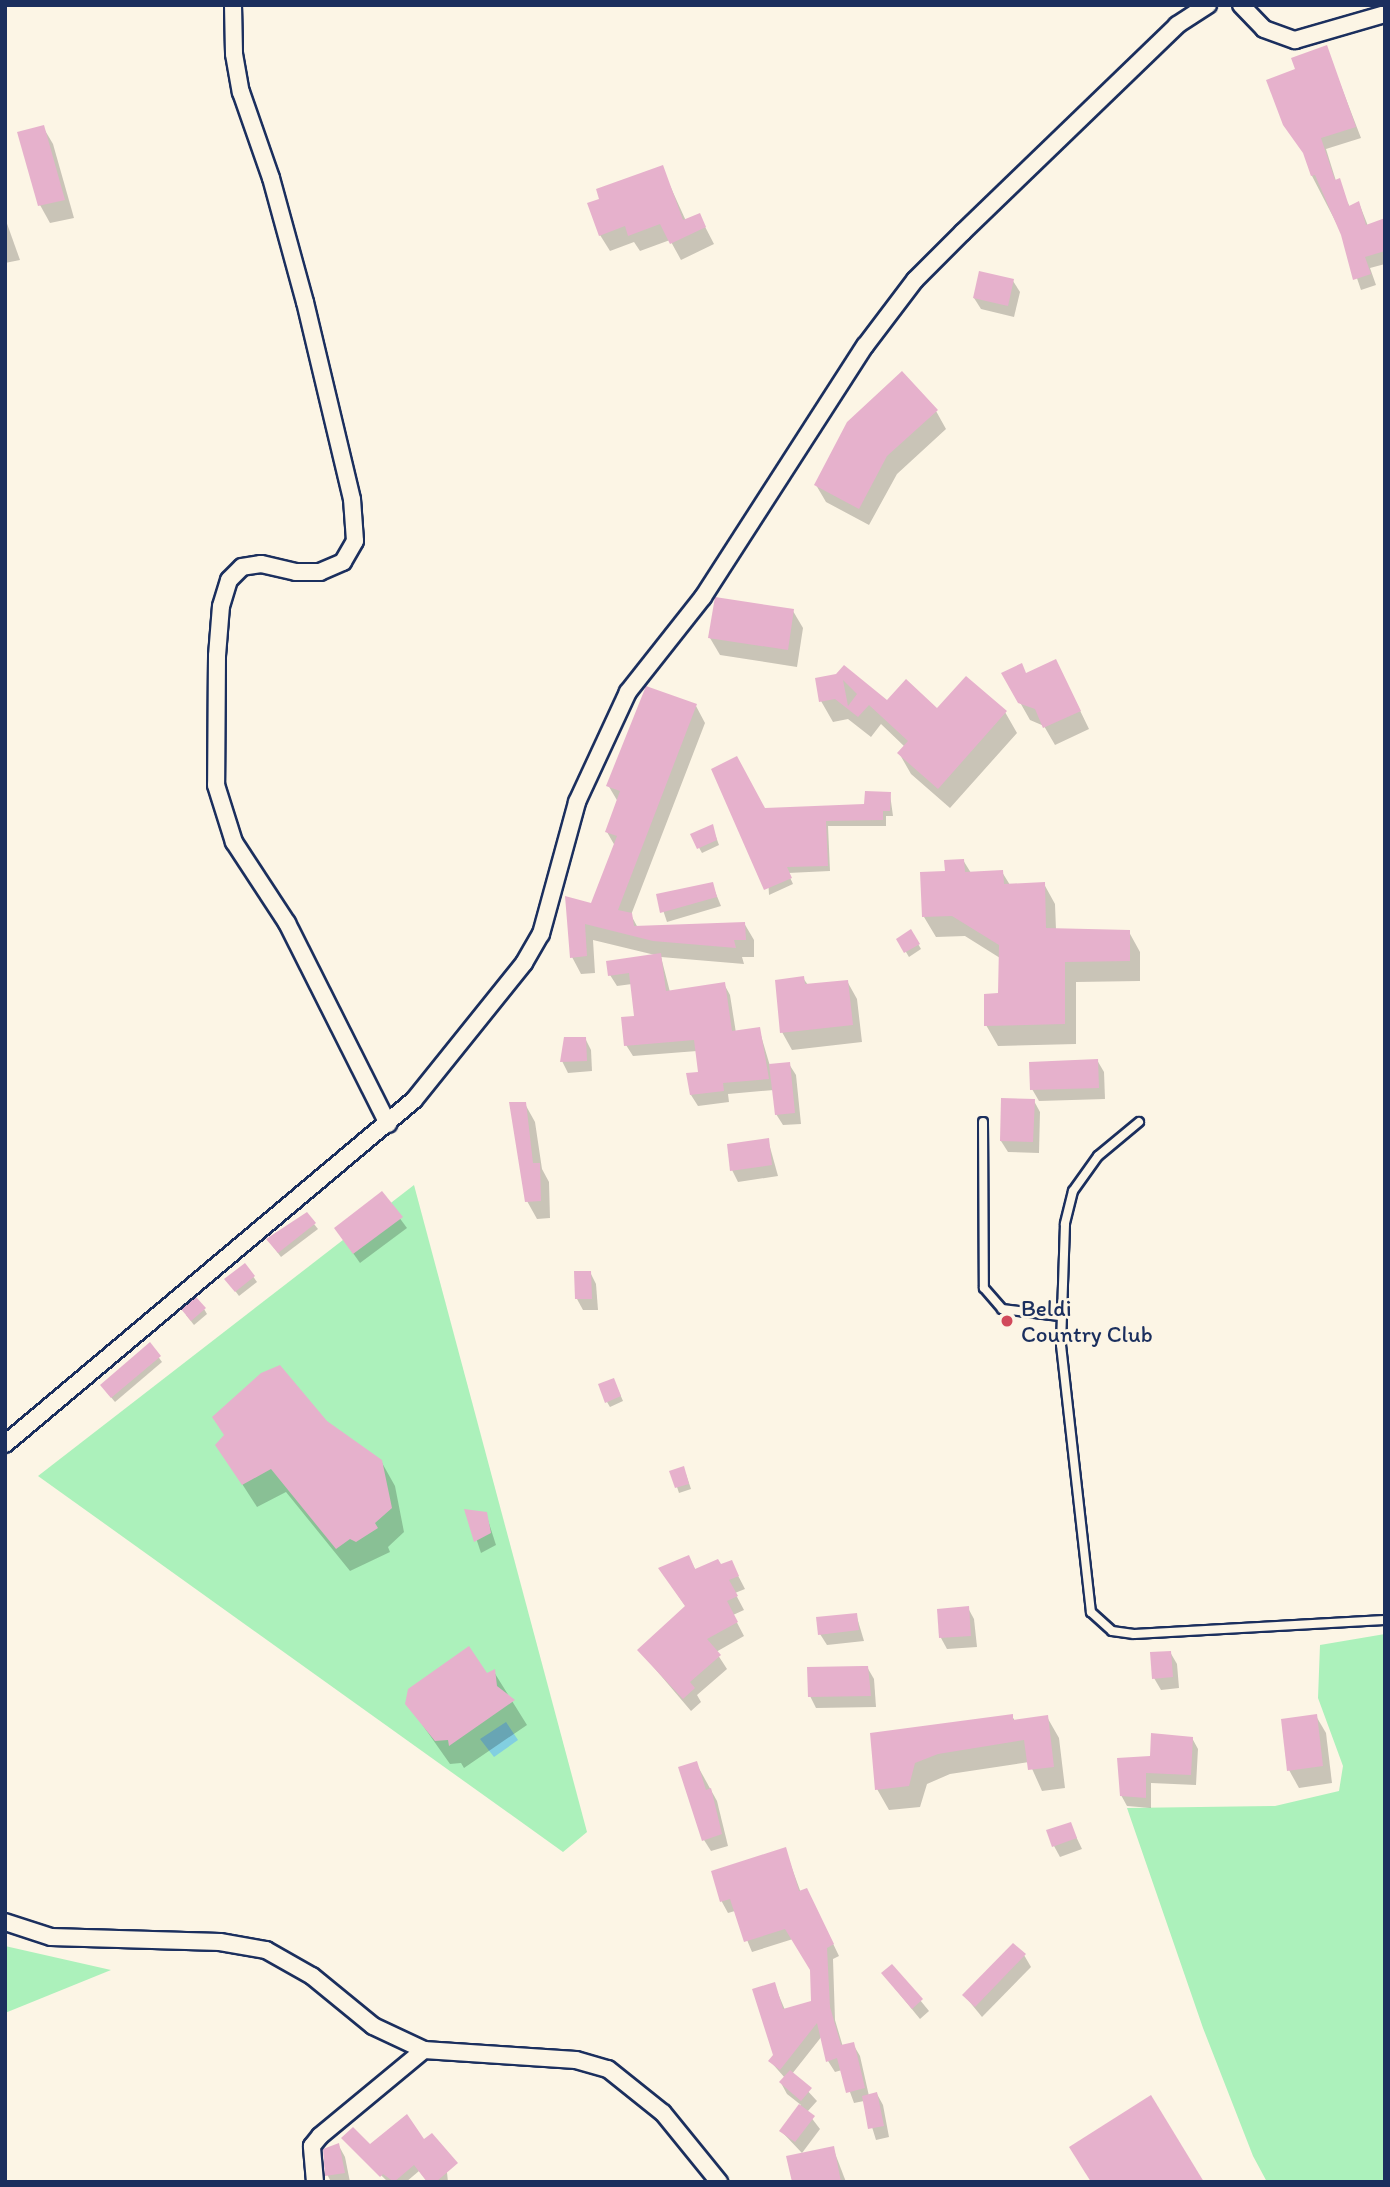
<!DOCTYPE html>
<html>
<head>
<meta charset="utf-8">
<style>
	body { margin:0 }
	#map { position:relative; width:1390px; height:2187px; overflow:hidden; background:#fcf5e5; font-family:Itim,sans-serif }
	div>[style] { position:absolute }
	.green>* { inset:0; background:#acf1bb }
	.water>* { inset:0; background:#82cfe1 }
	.shadow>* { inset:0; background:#0003 }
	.building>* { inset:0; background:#e6b1cc }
	.roads { filter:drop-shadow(2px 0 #1b2f5e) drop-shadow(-2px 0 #1b2f5e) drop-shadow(0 2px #1b2f5e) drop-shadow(0 -2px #1b2f5e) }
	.lane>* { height:8px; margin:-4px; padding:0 4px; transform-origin:4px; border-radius:4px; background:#fcf5e5 }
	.street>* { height:16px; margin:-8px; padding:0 8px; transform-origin:8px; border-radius:8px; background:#fcf5e5 }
	.dots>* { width:19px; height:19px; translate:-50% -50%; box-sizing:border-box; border:4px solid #fcf5e5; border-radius:50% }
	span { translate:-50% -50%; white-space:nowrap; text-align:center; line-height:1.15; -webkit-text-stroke:6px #fcf5e5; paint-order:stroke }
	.poi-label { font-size:23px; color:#1b2f5e }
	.left { translate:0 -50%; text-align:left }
	.frame { position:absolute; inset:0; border:7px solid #1b2f5e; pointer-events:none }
</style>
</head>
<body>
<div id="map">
	<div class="green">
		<i style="clip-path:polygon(414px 1185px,587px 1832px,563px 1852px,38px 1476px)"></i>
		<i style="clip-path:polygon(1385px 1634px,1385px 2182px,1267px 2182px,1253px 2156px,1203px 2028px,1127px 1808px,1275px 1806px,1339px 1791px,1343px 1766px,1318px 1698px,1320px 1645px)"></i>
		<i style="clip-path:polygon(5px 1946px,111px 1970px,5px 2013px)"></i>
	</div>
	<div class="water">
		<i style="clip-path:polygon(506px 1722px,518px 1740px,494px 1757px,480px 1739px)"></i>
	</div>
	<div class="shadow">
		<i style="clip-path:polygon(1326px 47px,1361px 138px,1326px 149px,1336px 181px,1350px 207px,1359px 203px,1368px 226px,1385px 220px,1385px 264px,1370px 268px,1376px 285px,1361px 290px,1342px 234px,1312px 176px,1298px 70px)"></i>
		<i style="clip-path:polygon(43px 127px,53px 144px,74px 218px,50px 223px,40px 205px)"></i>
		<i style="clip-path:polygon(662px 168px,686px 221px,699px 215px,714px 244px,681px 260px,670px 240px,640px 251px,634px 242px,610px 251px,600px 235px)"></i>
		<i style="clip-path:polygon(5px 218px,20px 260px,5px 263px)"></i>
		<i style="clip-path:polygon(1013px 281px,1020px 292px,1014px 317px,981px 309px,974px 298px)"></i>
		<i style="clip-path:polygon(936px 411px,946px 429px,897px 474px,869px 525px,826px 502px,816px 485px)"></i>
		<i style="clip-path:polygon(793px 611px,803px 628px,797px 667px,720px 655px,710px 638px)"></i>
		<i style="clip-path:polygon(1056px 661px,1089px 729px,1055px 745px,1044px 726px,1030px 720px,1004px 674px,1026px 674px)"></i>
		<i style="clip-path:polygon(837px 675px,887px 702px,937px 711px,1005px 712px,1017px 733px,950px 808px,911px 774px,899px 753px,905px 747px,881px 724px,871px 737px,848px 719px,833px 722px,821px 701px)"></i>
		<i style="clip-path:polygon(696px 706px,705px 723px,631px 915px,638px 928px,744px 923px,754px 940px,754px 957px,742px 957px,744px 964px,661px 957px,670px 992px,724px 984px,730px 995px,736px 1033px,759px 1029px,770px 1066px,789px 1064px,796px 1075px,801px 1124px,783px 1125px,776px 1114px,774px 1090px,728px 1094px,729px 1102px,698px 1106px,691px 1095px,700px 1073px,697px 1051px,633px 1056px,626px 1045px,636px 1017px,632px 984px,617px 986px,610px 975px,655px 955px,593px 940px,595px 973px,581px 974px,572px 957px,615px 846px,607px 832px,618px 802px,608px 785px)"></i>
		<i style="clip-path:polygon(890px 794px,893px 816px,886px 816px,886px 826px,828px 826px,830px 871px,788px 873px,793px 884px,769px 895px,764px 809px,866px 805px)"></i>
		<i style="clip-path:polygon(712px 826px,719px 845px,702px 853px,692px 835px)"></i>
		<i style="clip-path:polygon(963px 860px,971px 873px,1002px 872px,1010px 885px,1044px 884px,1055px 904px,1056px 930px,1129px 932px,1140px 952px,1140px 981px,1076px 982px,1076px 1044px,998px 1046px,986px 1025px,1000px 995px,1000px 958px,965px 936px,936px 937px,924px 917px,946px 872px)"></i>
		<i style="clip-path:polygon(712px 884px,721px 906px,667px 922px,658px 895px)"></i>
		<i style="clip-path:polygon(911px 932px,921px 949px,909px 957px,898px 939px)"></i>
		<i style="clip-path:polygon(803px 978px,808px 985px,847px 981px,857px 999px,862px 1042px,792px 1050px,782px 1032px)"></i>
		<i style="clip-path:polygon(585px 1038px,591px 1050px,592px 1071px,568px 1073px,562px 1061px)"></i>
		<i style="clip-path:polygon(1097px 1060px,1104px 1072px,1105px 1099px,1039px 1101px,1032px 1089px)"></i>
		<i style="clip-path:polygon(1034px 1101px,1040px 1112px,1039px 1153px,1008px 1152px,1001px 1141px)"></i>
		<i style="clip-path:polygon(525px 1104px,535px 1122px,542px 1169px,549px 1182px,550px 1218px,537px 1219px,527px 1201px)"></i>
		<i style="clip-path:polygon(768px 1140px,778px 1176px,738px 1182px,732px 1170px)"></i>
		<i style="clip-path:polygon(382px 1194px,407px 1228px,360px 1263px,336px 1229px)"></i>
		<i style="clip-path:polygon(306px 1214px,318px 1229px,281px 1257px,271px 1244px)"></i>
		<i style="clip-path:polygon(245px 1265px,257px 1282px,239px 1296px,230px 1284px)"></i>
		<i style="clip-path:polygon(590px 1272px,596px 1284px,598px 1310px,583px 1310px,577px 1299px)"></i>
		<i style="clip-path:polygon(204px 1309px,207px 1314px,194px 1325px,186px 1315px)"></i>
		<i style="clip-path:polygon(150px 1345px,162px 1362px,115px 1402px,105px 1390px)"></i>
		<i style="clip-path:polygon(616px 1385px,623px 1401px,610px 1407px,607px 1402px)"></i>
		<i style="clip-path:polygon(325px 1422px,381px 1461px,395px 1486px,404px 1532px,388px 1547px,390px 1552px,350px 1571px,286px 1492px,257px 1507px,217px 1445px,225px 1437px)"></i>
		<i style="clip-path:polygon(672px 1472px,686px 1474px,691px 1489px,679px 1493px)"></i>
		<i style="clip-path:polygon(467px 1511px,486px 1514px,496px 1545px,481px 1553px)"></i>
		<i style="clip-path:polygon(689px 1557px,696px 1571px,731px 1562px,745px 1589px,735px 1593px,744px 1610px,733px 1615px,744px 1636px,716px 1652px,727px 1669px,697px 1695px,701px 1702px,691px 1711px,639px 1650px,686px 1607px,660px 1569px)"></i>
		<i style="clip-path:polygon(968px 1608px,974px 1619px,977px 1647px,947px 1649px,941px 1638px,939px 1610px)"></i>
		<i style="clip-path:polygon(856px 1614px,864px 1641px,827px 1645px,820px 1634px)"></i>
		<i style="clip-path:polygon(1170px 1652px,1177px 1664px,1179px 1688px,1161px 1690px,1154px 1678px)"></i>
		<i style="clip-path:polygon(867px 1667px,874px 1679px,876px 1707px,816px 1708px,810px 1696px)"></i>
		<i style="clip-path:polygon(494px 1672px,527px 1725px,464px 1768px,461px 1763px,450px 1764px,407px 1703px)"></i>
		<i style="clip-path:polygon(1012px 1716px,1015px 1721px,1047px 1717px,1059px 1738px,1065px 1788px,1042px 1791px,1029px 1762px,950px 1774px,927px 1784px,920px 1807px,889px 1810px,877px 1789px,872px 1735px)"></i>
		<i style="clip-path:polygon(1316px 1716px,1326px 1733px,1332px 1783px,1299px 1788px,1289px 1770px)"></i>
		<i style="clip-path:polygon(1192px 1738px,1198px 1749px,1196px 1785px,1151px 1783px,1151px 1808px,1127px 1806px,1121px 1795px,1152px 1758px)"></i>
		<i style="clip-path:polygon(696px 1763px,717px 1801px,728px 1846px,711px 1851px,704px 1840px)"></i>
		<i style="clip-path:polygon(1070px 1824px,1082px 1849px,1060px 1857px,1054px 1846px)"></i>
		<i style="clip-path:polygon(785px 1849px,801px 1893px,813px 1902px,839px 1956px,833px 1959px,835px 2020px,843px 2047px,853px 2044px,860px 2056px,869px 2096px,877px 2094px,883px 2105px,889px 2137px,876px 2140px,864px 2101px,854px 2103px,842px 2070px,835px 2072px,828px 2061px,822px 2036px,792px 2074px,817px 2101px,807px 2112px,820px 2129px,802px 2153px,781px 2131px,801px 2105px,787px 2094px,781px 2083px,785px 2078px,770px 2061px,774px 2056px,774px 1984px,785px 2010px,813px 2002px,812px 1970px,793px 1939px,752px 1952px,735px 1911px,728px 1913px,722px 1902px,713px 1872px)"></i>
		<i style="clip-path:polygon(1024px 1955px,1031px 1967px,982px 2017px,964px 1995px)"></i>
		<i style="clip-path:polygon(892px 1966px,929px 2011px,920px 2019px,883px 1974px)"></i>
		<i style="clip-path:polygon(344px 2139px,370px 2146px,424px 2142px,445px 2153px,448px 2182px,428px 2182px,419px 2171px,406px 2182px,388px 2182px)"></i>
		<i style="clip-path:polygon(339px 2146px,345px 2157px,350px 2182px,331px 2182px,327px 2174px)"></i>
		<i style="clip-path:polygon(833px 2148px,846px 2182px,794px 2182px)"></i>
	</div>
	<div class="building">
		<i style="clip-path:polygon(1327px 45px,1356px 127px,1321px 138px,1335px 180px,1340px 178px,1349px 206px,1359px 201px,1366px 225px,1385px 218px,1385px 251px,1365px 257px,1371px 274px,1353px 280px,1341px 235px,1315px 175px,1311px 176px,1303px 153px,1283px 125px,1266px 80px,1295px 69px,1291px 58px)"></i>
		<i style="clip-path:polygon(44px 125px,65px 200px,38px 206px,17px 132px)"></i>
		<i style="clip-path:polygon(663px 165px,683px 220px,700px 213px,706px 227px,670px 244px,660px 224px,628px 236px,625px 226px,599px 236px,587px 203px,599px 199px,596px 189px)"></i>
		<i style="clip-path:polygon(979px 271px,1014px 279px,1008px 306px,973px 298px)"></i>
		<i style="clip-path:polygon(902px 371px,938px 410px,887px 456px,859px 509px,814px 485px,847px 422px)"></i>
		<i style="clip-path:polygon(715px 597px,794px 609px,788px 650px,708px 638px)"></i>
		<i style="clip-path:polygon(1056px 659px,1081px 711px,1043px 728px,1035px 709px,1018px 703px,1001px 673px,1022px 663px,1026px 673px)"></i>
		<i style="clip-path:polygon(evenodd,844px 665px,887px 700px,906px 679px,937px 708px,966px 676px,1007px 711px,938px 789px,897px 753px,908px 741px,869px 705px,858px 717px,835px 699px,819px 702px,815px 678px,836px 674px,844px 665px,843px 680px,857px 694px,848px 706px,843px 680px)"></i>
		<i style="clip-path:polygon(646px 686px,697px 704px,618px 910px,632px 913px,634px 926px,745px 922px,746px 940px,734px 940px,736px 948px,653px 941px,585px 924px,587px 956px,570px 958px,565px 896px,591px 903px,617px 836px,605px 832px,620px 791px,606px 786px)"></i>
		<i style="clip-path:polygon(737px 756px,765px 808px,864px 804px,865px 791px,891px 792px,890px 811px,883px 811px,883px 820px,826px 821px,828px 866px,787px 867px,792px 878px,764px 890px,711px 769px)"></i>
		<i style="clip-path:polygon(713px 824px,717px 840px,697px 849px,690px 834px)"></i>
		<i style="clip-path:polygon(964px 859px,965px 872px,1003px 870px,1004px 884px,1045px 882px,1046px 928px,1130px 930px,1130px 961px,1065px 962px,1065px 1024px,984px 1026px,984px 994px,998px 993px,999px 945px,952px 916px,922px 917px,920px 872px,945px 871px,944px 860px)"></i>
		<i style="clip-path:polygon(713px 882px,717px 897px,660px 913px,656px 894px)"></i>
		<i style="clip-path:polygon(911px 929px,920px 944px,904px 953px,896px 939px)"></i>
		<i style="clip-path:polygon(661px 953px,666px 991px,725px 982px,732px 1031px,760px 1027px,769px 1079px,723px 1083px,724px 1091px,690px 1095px,686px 1073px,698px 1072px,694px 1040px,624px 1046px,621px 1017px,634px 1016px,629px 973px,608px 976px,606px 961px)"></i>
		<i style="clip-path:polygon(804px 976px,805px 984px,848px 980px,853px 1025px,780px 1033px,775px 980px)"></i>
		<i style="clip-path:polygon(564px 1037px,586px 1037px,587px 1061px,560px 1062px)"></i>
		<i style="clip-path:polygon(1098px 1059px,1099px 1088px,1030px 1090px,1029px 1062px)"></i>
		<i style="clip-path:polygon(790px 1062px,795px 1113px,775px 1115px,769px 1064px)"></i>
		<i style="clip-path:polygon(1001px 1098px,1035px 1099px,1033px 1142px,1000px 1141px)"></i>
		<i style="clip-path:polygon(509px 1102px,526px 1102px,533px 1163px,540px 1163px,541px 1201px,525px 1202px)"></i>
		<i style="clip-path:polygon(769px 1138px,772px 1165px,730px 1171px,727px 1144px)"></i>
		<i style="clip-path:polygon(382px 1191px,403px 1217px,353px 1254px,334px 1228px)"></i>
		<i style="clip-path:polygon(307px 1212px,316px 1223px,278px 1253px,266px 1239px)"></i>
		<i style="clip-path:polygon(245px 1263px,255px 1276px,235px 1292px,224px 1279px)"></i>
		<i style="clip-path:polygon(574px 1271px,591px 1271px,592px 1299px,575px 1299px)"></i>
		<i style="clip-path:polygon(196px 1297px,206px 1308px,191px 1321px,181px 1309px)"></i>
		<i style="clip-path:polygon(150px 1342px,161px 1356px,111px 1398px,100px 1385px)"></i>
		<i style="clip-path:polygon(280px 1365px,327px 1421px,382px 1460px,392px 1508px,375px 1523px,378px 1528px,356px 1542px,350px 1539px,336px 1549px,271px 1469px,242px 1485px,215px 1445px,224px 1435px,212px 1417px,261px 1373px)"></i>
		<i style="clip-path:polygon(614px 1378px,621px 1396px,605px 1403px,598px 1384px)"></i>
		<i style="clip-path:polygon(684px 1466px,689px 1484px,675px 1488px,669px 1471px)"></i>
		<i style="clip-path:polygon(464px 1509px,487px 1512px,491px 1533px,474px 1542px)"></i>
		<i style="clip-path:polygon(689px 1555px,695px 1569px,718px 1559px,721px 1564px,732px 1560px,739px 1576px,729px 1580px,738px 1596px,727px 1601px,738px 1622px,707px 1639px,721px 1655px,690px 1682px,695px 1688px,683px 1699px,637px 1650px,685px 1606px,658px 1568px)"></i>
		<i style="clip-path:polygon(969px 1606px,971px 1636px,939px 1638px,937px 1609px)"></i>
		<i style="clip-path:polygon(857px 1613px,859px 1630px,818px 1635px,816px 1617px)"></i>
		<i style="clip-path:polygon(469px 1646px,487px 1673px,495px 1669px,497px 1686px,515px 1700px,449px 1746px,448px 1740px,435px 1741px,405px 1704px,408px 1689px)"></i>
		<i style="clip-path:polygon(1171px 1651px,1173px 1677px,1152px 1679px,1150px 1652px)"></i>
		<i style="clip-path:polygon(863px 1666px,868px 1666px,871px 1696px,808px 1697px,807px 1667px)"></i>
		<i style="clip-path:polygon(1013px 1714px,1013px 1720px,1048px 1715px,1054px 1767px,1028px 1770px,1024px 1740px,938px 1754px,915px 1763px,909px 1786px,875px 1790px,870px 1733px)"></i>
		<i style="clip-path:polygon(1317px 1714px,1323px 1766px,1287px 1771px,1281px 1719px)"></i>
		<i style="clip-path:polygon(1151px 1733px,1193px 1737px,1191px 1775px,1146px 1773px,1146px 1798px,1120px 1796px,1117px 1758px,1150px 1756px)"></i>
		<i style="clip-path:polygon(697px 1761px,706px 1790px,711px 1788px,722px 1834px,702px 1841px,678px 1767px)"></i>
		<i style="clip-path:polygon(1071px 1822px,1077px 1838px,1052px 1847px,1046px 1830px)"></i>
		<i style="clip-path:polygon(786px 1847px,799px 1891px,807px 1888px,834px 1944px,827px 1948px,830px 2007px,841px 2045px,854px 2042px,865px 2088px,846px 2093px,837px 2058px,826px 2062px,817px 2023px,780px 2070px,768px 2061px,773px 2055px,752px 1989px,775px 1982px,783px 2009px,811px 2001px,810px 1970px,785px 1929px,744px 1942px,730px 1899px,720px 1902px,711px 1871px)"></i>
		<i style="clip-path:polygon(1013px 1943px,1026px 1954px,975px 2007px,962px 1995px)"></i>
		<i style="clip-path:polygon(892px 1964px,923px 1999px,912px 2009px,881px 1973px)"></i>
		<i style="clip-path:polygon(790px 2070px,812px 2088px,801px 2101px,779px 2082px)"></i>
		<i style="clip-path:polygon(877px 2092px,884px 2126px,868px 2129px,862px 2096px)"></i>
		<i style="clip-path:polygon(1151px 2095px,1204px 2182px,1091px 2182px,1069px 2147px)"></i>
		<i style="clip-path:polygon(799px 2104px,815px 2116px,795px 2142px,779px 2131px)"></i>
		<i style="clip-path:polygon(407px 2114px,424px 2139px,432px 2133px,458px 2163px,436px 2182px,427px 2182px,414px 2165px,394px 2182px,383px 2174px,380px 2177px,341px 2138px,353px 2127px,370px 2144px)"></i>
		<i style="clip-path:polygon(339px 2143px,345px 2173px,325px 2176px,323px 2149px)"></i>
		<i style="clip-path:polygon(834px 2146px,841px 2182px,792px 2182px,786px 2156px)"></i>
	</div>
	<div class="roads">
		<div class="lane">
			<i style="left:983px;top:1122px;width:166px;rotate:89.7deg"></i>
			<i style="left:984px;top:1288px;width:28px;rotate:49deg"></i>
			<i style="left:1002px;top:1309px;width:58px;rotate:6.9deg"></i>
			<i style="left:1139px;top:1122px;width:53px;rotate:140.3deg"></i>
			<i style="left:1098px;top:1156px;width:43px;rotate:125.5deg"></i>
			<i style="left:1073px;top:1191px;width:34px;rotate:104deg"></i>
			<i style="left:1065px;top:1224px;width:121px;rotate:91.9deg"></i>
			<i style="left:1061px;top:1345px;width:269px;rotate:83.6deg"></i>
			<i style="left:1091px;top:1612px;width:28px;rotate:42deg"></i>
			<i style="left:1112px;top:1631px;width:22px;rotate:8deg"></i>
			<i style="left:1134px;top:1634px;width:251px;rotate:-3.2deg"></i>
		</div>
		<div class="street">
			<i style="left:233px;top:5px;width:49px;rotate:88.8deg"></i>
			<i style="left:234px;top:54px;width:39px;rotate:80deg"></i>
			<i style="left:241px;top:92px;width:91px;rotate:70.8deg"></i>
			<i style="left:271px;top:178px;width:129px;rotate:74.7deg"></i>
			<i style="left:305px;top:302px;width:203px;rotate:76.6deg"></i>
			<i style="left:352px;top:499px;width:42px;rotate:85.9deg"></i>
			<i style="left:355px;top:541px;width:24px;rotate:120deg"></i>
			<i style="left:343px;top:562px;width:25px;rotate:157deg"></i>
			<i style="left:320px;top:572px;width:24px;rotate:180deg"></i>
			<i style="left:296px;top:572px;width:36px;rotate:-167deg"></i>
			<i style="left:261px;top:564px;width:19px;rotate:171deg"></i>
			<i style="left:242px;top:567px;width:18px;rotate:135deg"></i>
			<i style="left:229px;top:580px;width:27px;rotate:107deg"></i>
			<i style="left:221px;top:606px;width:50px;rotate:94.6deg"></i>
			<i style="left:217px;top:656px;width:129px;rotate:90.4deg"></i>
			<i style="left:216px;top:785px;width:60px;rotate:72.5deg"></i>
			<i style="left:234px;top:842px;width:97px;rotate:56.8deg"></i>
			<i style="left:287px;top:923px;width:225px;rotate:63.3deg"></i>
			<i style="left:1241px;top:5px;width:33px;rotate:46deg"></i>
			<i style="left:1264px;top:29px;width:33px;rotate:20deg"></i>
			<i style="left:1295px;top:40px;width:94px;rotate:-16.1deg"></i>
			<i style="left:5px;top:1444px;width:534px;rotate:-40.07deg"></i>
			<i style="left:414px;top:1100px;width:176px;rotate:-51.2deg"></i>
			<i style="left:524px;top:963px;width:34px;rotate:-60deg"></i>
			<i style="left:541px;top:934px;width:137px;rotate:-74.7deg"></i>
			<i style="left:577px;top:802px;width:121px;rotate:-65.1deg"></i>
			<i style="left:628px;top:692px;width:121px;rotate:-51.7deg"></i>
			<i style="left:703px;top:597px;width:299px;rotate:-57.2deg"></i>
			<i style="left:865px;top:346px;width:83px;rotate:-52.9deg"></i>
			<i style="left:915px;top:280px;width:68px;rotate:-45deg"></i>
			<i style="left:963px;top:232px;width:298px;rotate:-44deg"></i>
			<i style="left:1177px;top:25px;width:37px;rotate:-33deg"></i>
			<i style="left:5px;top:1922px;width:48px;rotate:18.1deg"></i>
			<i style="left:51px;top:1937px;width:169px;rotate:1.7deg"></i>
			<i style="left:220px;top:1942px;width:47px;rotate:9.9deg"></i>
			<i style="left:266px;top:1950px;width:53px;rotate:29.5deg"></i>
			<i style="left:312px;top:1976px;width:79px;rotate:39.3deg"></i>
			<i style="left:373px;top:2026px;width:56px;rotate:25.2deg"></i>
			<i style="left:424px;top:2050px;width:152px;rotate:3.8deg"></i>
			<i style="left:576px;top:2060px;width:33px;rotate:16deg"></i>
			<i style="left:608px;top:2069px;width:70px;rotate:38.7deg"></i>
			<i style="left:663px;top:2113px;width:89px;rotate:50.9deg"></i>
			<i style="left:315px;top:2182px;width:36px;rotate:-95deg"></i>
			<i style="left:312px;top:2146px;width:13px;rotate:-51deg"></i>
			<i style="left:320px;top:2136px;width:135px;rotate:-39.6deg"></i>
		</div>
	</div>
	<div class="dots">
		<i style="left:1007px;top:1321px;background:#d1495b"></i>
	</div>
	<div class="poi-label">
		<span class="left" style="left:1021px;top:1321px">Beldi<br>Country Club</span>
	</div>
	<div class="frame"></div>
</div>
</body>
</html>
